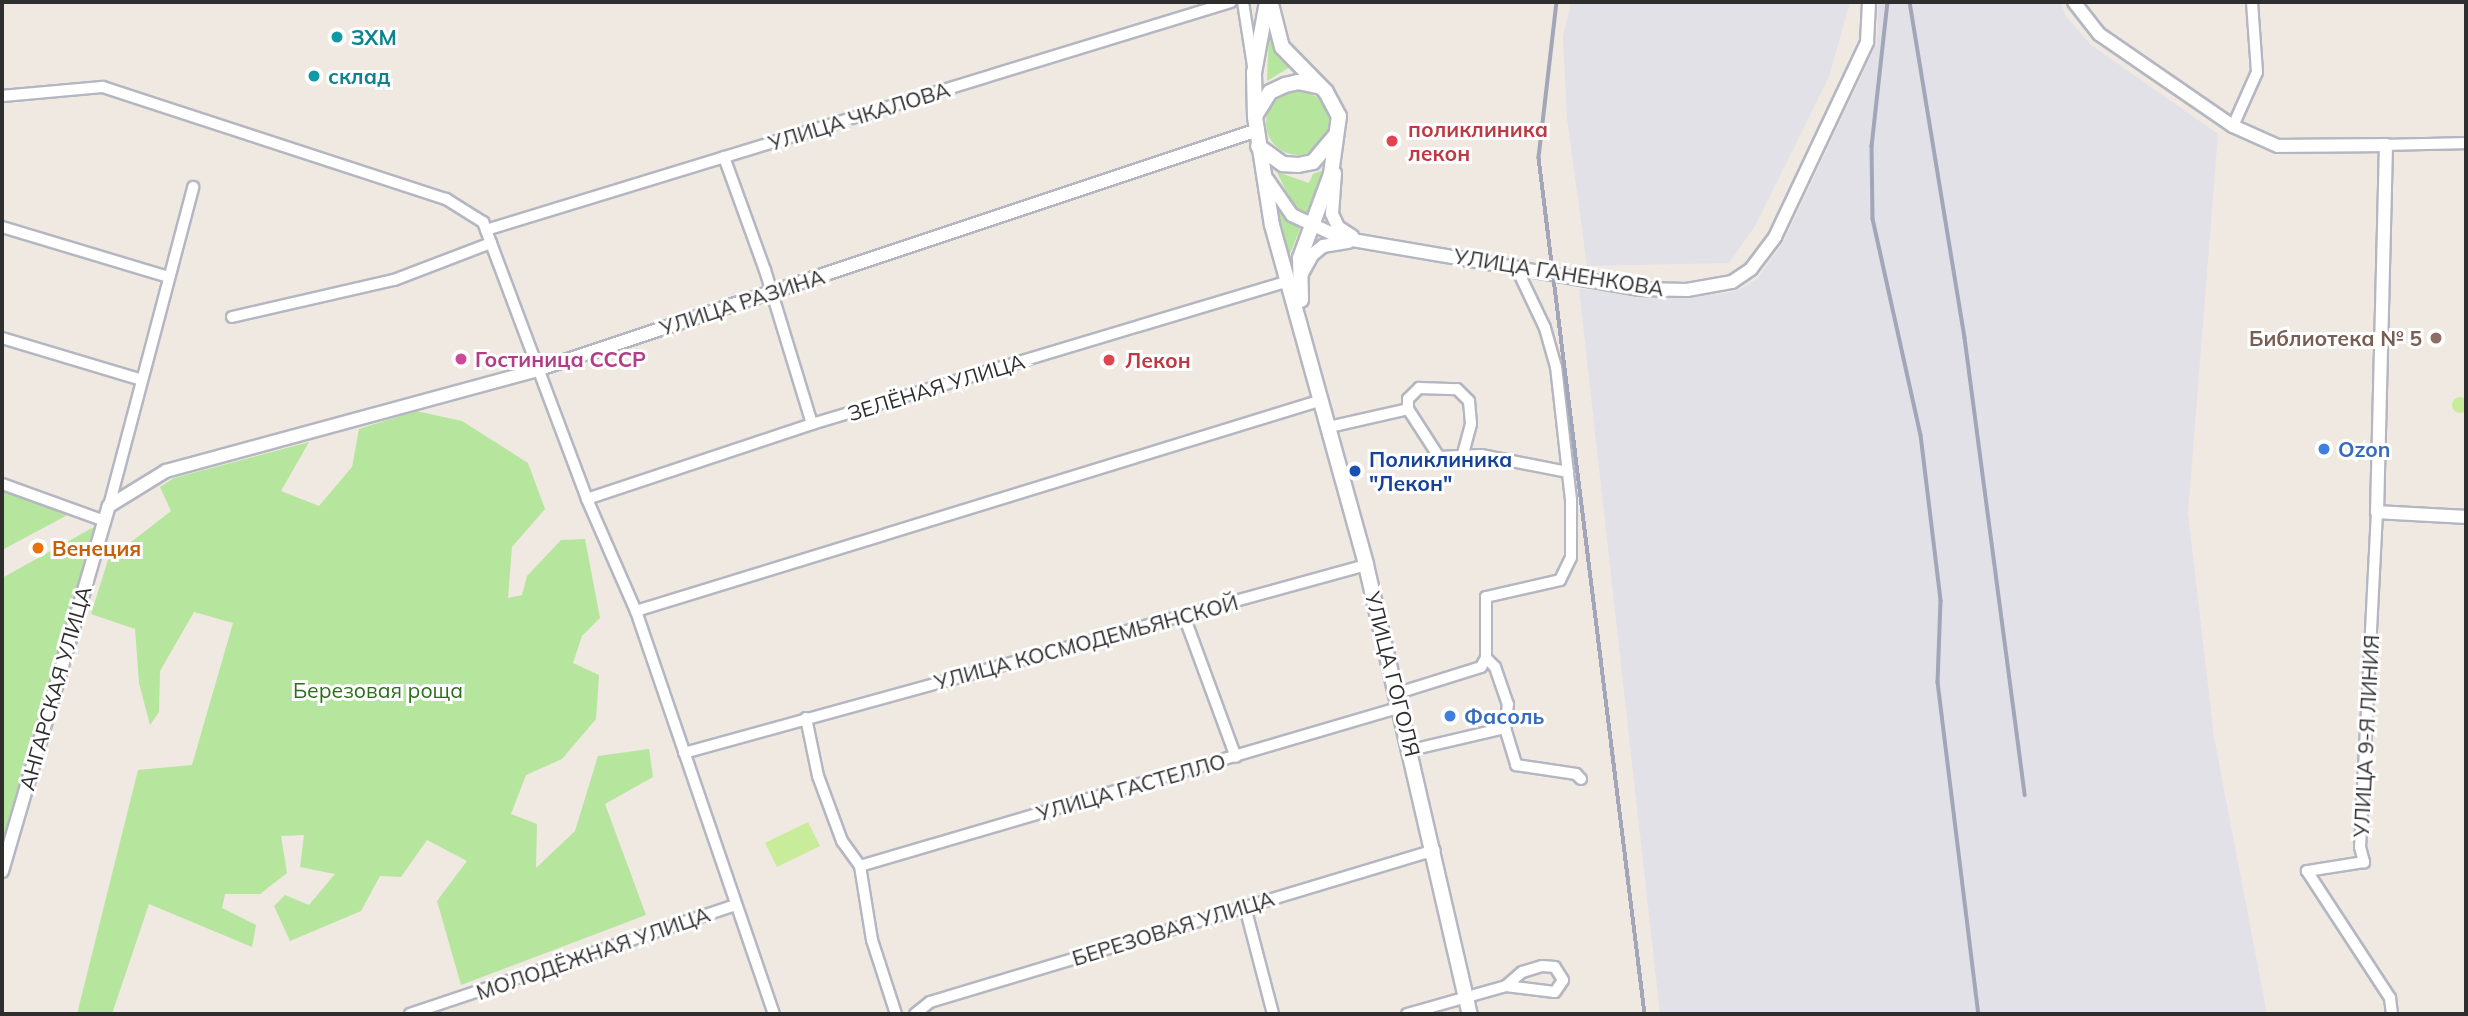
<!DOCTYPE html>
<html>
<head>
<meta charset="utf-8">
<style>
	body { margin:0 }
	#map { position:relative; width:2468px; height:1016px; overflow:hidden; background:#efe9e1; font-family:Mulish,sans-serif }
	div>[style] { position:absolute }
	.industrial>* { inset:0; background:#e3e1e8 }
	.green>* { inset:0; background:#b6e59e }
	.round { border-radius:50% }
	.pitch>* { inset:0; background:#c9ec9a }
	.roads { filter:drop-shadow(2px 0 #b4b7c1) drop-shadow(-2px 0 #b4b7c1) drop-shadow(0 2px #b4b7c1) drop-shadow(0 -2px #b4b7c1) }
	.minor>* { height:10px; margin:-5px; padding:0 5px; transform-origin:5px; border-radius:5px; background:#fff }
	.tertiary>* { height:12px; margin:-6px; padding:0 6px; transform-origin:6px; border-radius:6px; background:#fff }
	.secondary>* { height:14px; margin:-7px; padding:0 7px; transform-origin:7px; border-radius:7px; background:#fff }
	.rail>* { height:3.5px; margin:-1.75px; padding:0 1.75px; transform-origin:1.75px; border-radius:1.75px; background:#a3a6b8 }
	.dots>* { width:19px; height:19px; translate:-50% -50%; box-sizing:border-box; border:4px solid #fff; border-radius:50% }
	span { translate:-50% -50%; white-space:nowrap; text-align:center; line-height:1.15; -webkit-text-stroke:6px #fff; paint-order:stroke }
	.culture-label { font-size:21px; color:#0d838f; font-weight:700 }
	.left { translate:0 -50%; text-align:left }
	.street-label { font-size:21px; color:#2e2e2e }
	.health-label { font-size:21px; color:#be3a42; font-weight:700 }
	.education-label { font-size:21px; color:#785e54; font-weight:700 }
	.right { translate:-100% -50%; text-align:right }
	.hotel-label { font-size:21px; color:#b23c85; font-weight:700 }
	.shop-label { font-size:21px; color:#366cbe; font-weight:700 }
	.transit-label { font-size:21px; color:#164399; font-weight:700 }
	.food-label { font-size:21px; color:#c56008; font-weight:700 }
	.park-label { font-size:21px; color:#2c6e1b }
	.frame { position:absolute; inset:0; border:4px solid #2e2e2e; pointer-events:none }
</style>
</head>
<body>
<div id="map">
	<div class="industrial">
		<i style="clip-path:polygon(1571px 2px,1850px 2px,1829px 77px,1755px 226px,1729px 263px,1587px 266px,1567px 118px,1563px 36px)"></i>
		<i style="clip-path:polygon(1878px 2px,2060px 2px,2066px 16px,2091px 45px,2218px 134px,2188px 513px,2214px 737px,2267px 1014px,1660px 1014px,1579px 289px,1690px 298px,1737px 291px,1757px 279px,1784px 241px,1877px 43px)"></i>
	</div>
	<div class="green">
		<i style="clip-path:polygon(1269px 33px,1290px 67px,1267px 81px)"></i>
		<i class="round" style="left:1266px;top:91px;width:64px;height:64px"></i>
		<i style="clip-path:polygon(1326px 169px,1310px 212px,1303px 214px,1291px 202px,1277px 172px,1309px 183px,1313px 174px)"></i>
		<i style="clip-path:polygon(1277px 208px,1300px 229px,1289px 256px)"></i>
		<i style="clip-path:polygon(416px 411px,462px 421px,528px 463px,545px 509px,512px 547px,508px 598px,522px 595px,527px 576px,561px 540px,585px 539px,600px 618px,582px 636px,573px 663px,599px 675px,596px 719px,562px 759px,526px 775px,511px 814px,537px 824px,536px 868px,575px 831px,598px 756px,649px 749px,653px 777px,605px 804px,646px 915px,461px 985px,437px 901px,467px 861px,427px 840px,401px 877px,380px 876px,361px 911px,290px 941px,274px 906px,285px 895px,309px 905px,335px 874px,300px 867px,304px 835px,281px 836px,287px 873px,260px 894px,225px 894px,222px 908px,256px 925px,252px 947px,149px 904px,112px 1014px,77px 1014px,138px 770px,192px 765px,233px 623px,194px 612px,160px 671px,159px 712px,150px 725px,139px 683px,135px 629px,91px 614px,108px 560px,171px 511px,160px 487px,174px 478px,309px 442px,281px 491px,319px 506px,352px 467px,359px 429px)"></i>
		<i style="clip-path:polygon(2px 487px,75px 511px,2px 550px)"></i>
		<i style="clip-path:polygon(94px 527px,2px 847px,2px 578px)"></i>
	</div>
	<div class="pitch">
		<i class="round" style="left:2452px;top:397px;width:16px;height:16px"></i>
		<i style="clip-path:polygon(808px 822px,820px 846px,777px 867px,765px 843px)"></i>
	</div>
	<div class="roads">
		<div class="minor">
			<i style="left:1243px;top:2px;width:65px;rotate:81.1deg"></i>
			<i style="left:2px;top:96px;width:101px;rotate:-5.1deg"></i>
			<i style="left:103px;top:87px;width:361px;rotate:18.1deg"></i>
			<i style="left:446px;top:199px;width:44px;rotate:31.9deg"></i>
			<i style="left:483px;top:222px;width:296px;rotate:69.4deg"></i>
			<i style="left:587px;top:499px;width:122px;rotate:66.4deg"></i>
			<i style="left:636px;top:611px;width:426px;rotate:71.1deg"></i>
			<i style="left:2233px;top:126px;width:59px;rotate:-66deg"></i>
			<i style="left:2257px;top:72px;width:70px;rotate:-94.1deg"></i>
			<i style="left:2386px;top:145px;width:80px;rotate:-1.4deg"></i>
			<i style="left:724px;top:157px;width:120px;rotate:70.1deg"></i>
			<i style="left:765px;top:270px;width:161px;rotate:73deg"></i>
			<i style="left:2px;top:227px;width:174px;rotate:16.7deg"></i>
			<i style="left:486px;top:230px;width:779px;rotate:-17.02deg"></i>
			<i style="left:232px;top:317px;width:166px;rotate:-12.9deg"></i>
			<i style="left:394px;top:280px;width:104px;rotate:-20.9deg"></i>
			<i style="left:2px;top:338px;width:146px;rotate:16.7deg"></i>
			<i style="left:1408px;top:409px;width:10px;rotate:-90deg"></i>
			<i style="left:1408px;top:399px;width:16px;rotate:-45deg"></i>
			<i style="left:1419px;top:388px;width:38px;rotate:2deg"></i>
			<i style="left:1457px;top:389px;width:17px;rotate:45deg"></i>
			<i style="left:1469px;top:401px;width:23px;rotate:85deg"></i>
			<i style="left:1471px;top:424px;width:31px;rotate:105deg"></i>
			<i style="left:1329px;top:427px;width:81px;rotate:-12.8deg"></i>
			<i style="left:1408px;top:409px;width:57px;rotate:57.1deg"></i>
			<i style="left:1439px;top:457px;width:42px;rotate:-2.7deg"></i>
			<i style="left:1481px;top:455px;width:89px;rotate:11.1deg"></i>
			<i style="left:2px;top:484px;width:109px;rotate:19.8deg"></i>
			<i style="left:587px;top:499px;width:237px;rotate:-18.4deg"></i>
			<i style="left:812px;top:424px;width:497px;rotate:-16.7deg"></i>
			<i style="left:109px;top:506px;width:330px;rotate:-75.2deg"></i>
			<i style="left:2377px;top:512px;width:335px;rotate:92.9deg"></i>
			<i style="left:2360px;top:847px;width:16px;rotate:75deg"></i>
			<i style="left:2364px;top:862px;width:58px;rotate:171deg"></i>
			<i style="left:2307px;top:871px;width:152px;rotate:56.8deg"></i>
			<i style="left:2390px;top:998px;width:16px;rotate:83deg"></i>
			<i style="left:636px;top:611px;width:718px;rotate:-17.1deg"></i>
			<i style="left:1184px;top:616px;width:150px;rotate:69.8deg"></i>
			<i style="left:1486px;top:658px;width:13px;rotate:45deg"></i>
			<i style="left:1495px;top:667px;width:39px;rotate:71deg"></i>
			<i style="left:1508px;top:704px;width:24px;rotate:97deg"></i>
			<i style="left:1398px;top:693px;width:87px;rotate:-17.4deg"></i>
			<i style="left:1481px;top:667px;width:10px;rotate:-61deg"></i>
			<i style="left:1486px;top:658px;width:61px;rotate:-90deg"></i>
			<i style="left:1486px;top:597px;width:76px;rotate:-12.9deg"></i>
			<i style="left:1560px;top:580px;width:25px;rotate:-64deg"></i>
			<i style="left:1571px;top:557px;width:57px;rotate:-90deg"></i>
			<i style="left:1571px;top:500px;width:134px;rotate:-96.4deg"></i>
			<i style="left:1556px;top:367px;width:41px;rotate:-105.8deg"></i>
			<i style="left:1545px;top:328px;width:68px;rotate:-115.4deg"></i>
			<i style="left:806px;top:718px;width:59px;rotate:78.3deg"></i>
			<i style="left:818px;top:776px;width:69px;rotate:69.7deg"></i>
			<i style="left:842px;top:841px;width:31px;rotate:54deg"></i>
			<i style="left:860px;top:866px;width:75px;rotate:80.8deg"></i>
			<i style="left:872px;top:940px;width:78px;rotate:72deg"></i>
			<i style="left:1411px;top:750px;width:97px;rotate:-13.2deg"></i>
			<i style="left:1505px;top:728px;width:39px;rotate:73deg"></i>
			<i style="left:1516px;top:765px;width:61px;rotate:8.5deg"></i>
			<i style="left:1576px;top:774px;width:7px;rotate:45deg"></i>
			<i style="left:684px;top:753px;width:707px;rotate:-15.41deg"></i>
			<i style="left:860px;top:866px;width:564px;rotate:-16.38deg"></i>
			<i style="left:1245px;top:907px;width:111px;rotate:75.3deg"></i>
			<i style="left:410px;top:1014px;width:343px;rotate:-18.5deg"></i>
			<i style="left:915px;top:1014px;width:19px;rotate:-39deg"></i>
			<i style="left:930px;top:1002px;width:527px;rotate:-16.75deg"></i>
			<i style="left:1407px;top:1014px;width:103px;rotate:-15.8deg"></i>
			<i style="left:1506px;top:986px;width:49px;rotate:7deg"></i>
			<i style="left:1555px;top:992px;width:14px;rotate:-56deg"></i>
			<i style="left:1563px;top:980px;width:15px;rotate:-122deg"></i>
			<i style="left:1555px;top:967px;width:13px;rotate:-176deg"></i>
			<i style="left:1542px;top:966px;width:21px;rotate:163deg"></i>
			<i style="left:1522px;top:972px;width:21px;rotate:139deg"></i>
		</div>
		<div class="tertiary">
			<i style="left:2074px;top:2px;width:41px;rotate:52deg"></i>
			<i style="left:2099px;top:34px;width:163px;rotate:34.5deg"></i>
			<i style="left:2233px;top:126px;width:49px;rotate:24deg"></i>
			<i style="left:2278px;top:146px;width:108px;rotate:-0.5deg"></i>
			<i style="left:2386px;top:145px;width:367px;rotate:91.4deg"></i>
			<i style="left:2377px;top:512px;width:89px;rotate:3.2deg"></i>
			<i style="left:1335px;top:173px;width:41px;rotate:94.2deg"></i>
			<i style="left:1332px;top:214px;width:14px;rotate:65deg"></i>
			<i style="left:1338px;top:227px;width:17px;rotate:33deg"></i>
			<i style="left:1267px;top:179px;width:44px;rotate:55.2deg"></i>
			<i style="left:1292px;top:215px;width:54px;rotate:25.1deg"></i>
			<i style="left:1341px;top:238px;width:302px;rotate:9.7deg"></i>
			<i style="left:1639px;top:289px;width:48px;rotate:1.2deg"></i>
			<i style="left:1687px;top:290px;width:46px;rotate:-10.1deg"></i>
			<i style="left:1732px;top:282px;width:23px;rotate:-34deg"></i>
			<i style="left:1751px;top:269px;width:40px;rotate:-53deg"></i>
			<i style="left:1775px;top:237px;width:216px;rotate:-64.7deg"></i>
			<i style="left:1867px;top:42px;width:40px;rotate:-87.1deg"></i>
			<i style="left:1300px;top:277px;width:25px;rotate:-61deg"></i>
			<i style="left:1312px;top:255px;width:14px;rotate:-39deg"></i>
			<i style="left:1323px;top:246px;width:26px;rotate:-9deg"></i>
			<i style="left:2px;top:871px;width:380px;rotate:-73.7deg"></i>
			<i style="left:109px;top:506px;width:67px;rotate:-31.6deg"></i>
			<i style="left:166px;top:471px;width:385px;rotate:-15.2deg"></i>
			<i style="left:537px;top:370px;width:757px;rotate:-18.41deg"></i>
		</div>
		<div class="secondary">
			<i style="left:1267px;top:2px;width:72px;rotate:100.4deg"></i>
			<i style="left:1254px;top:73px;width:44px;rotate:88.7deg"></i>
			<i style="left:1255px;top:117px;width:109px;rotate:81.1deg"></i>
			<i style="left:1272px;top:225px;width:353px;rotate:74.5deg"></i>
			<i style="left:1366px;top:565px;width:461px;rotate:77deg"></i>
			<i style="left:1271px;top:4px;width:44px;rotate:75.7deg"></i>
			<i style="left:1282px;top:47px;width:63px;rotate:45.6deg"></i>
			<i style="left:1326px;top:92px;width:27px;rotate:62deg"></i>
			<i style="left:1339px;top:116px;width:59px;rotate:97.9deg"></i>
			<i style="left:1331px;top:174px;width:90px;rotate:110.3deg"></i>
			<i style="left:1300px;top:258px;width:42px;rotate:88.6deg"></i>
			<i style="left:1255px;top:116px;width:28px;rotate:-58deg"></i>
			<i style="left:1270px;top:92px;width:17px;rotate:-25deg"></i>
			<i style="left:1285px;top:85px;width:13px;rotate:-13deg"></i>
			<i style="left:1298px;top:82px;width:19px;rotate:12deg"></i>
			<i style="left:1258px;top:146px;width:31px;rotate:36deg"></i>
			<i style="left:1283px;top:164px;width:15px;rotate:4deg"></i>
			<i style="left:1298px;top:165px;width:15px;rotate:-11deg"></i>
			<i style="left:1313px;top:162px;width:35px;rotate:-50deg"></i>
		</div>
	</div>
	<div class="rail">
		<i style="left:1557px;top:2px;width:157px;rotate:96.6deg"></i>
		<i style="left:1539px;top:158px;width:863px;rotate:82.94deg"></i>
		<i style="left:1888px;top:2px;width:145px;rotate:96.3deg"></i>
		<i style="left:1872px;top:146px;width:73px;rotate:89.2deg"></i>
		<i style="left:1873px;top:219px;width:221px;rotate:77.5deg"></i>
		<i style="left:1921px;top:435px;width:167px;rotate:83.1deg"></i>
		<i style="left:1941px;top:601px;width:81px;rotate:92.1deg"></i>
		<i style="left:1938px;top:682px;width:335px;rotate:83deg"></i>
		<i style="left:1910px;top:2px;width:340px;rotate:80.7deg"></i>
		<i style="left:1965px;top:338px;width:461px;rotate:82.5deg"></i>
	</div>
	<div class="dots">
		<i style="left:337px;top:37px;background:#0f9aa8"></i>
		<i style="left:314px;top:76px;background:#0f9aa8"></i>
		<i style="left:1392px;top:141px;background:#e0444e"></i>
		<i style="left:2436px;top:338px;background:#8d6e63"></i>
		<i style="left:461px;top:359px;background:#d1479c"></i>
		<i style="left:1109px;top:360px;background:#e0444e"></i>
		<i style="left:2324px;top:449px;background:#3f7fe0"></i>
		<i style="left:1355px;top:471px;background:#1a4fb4"></i>
		<i style="left:38px;top:548px;background:#e8710a"></i>
		<i style="left:1450px;top:716px;background:#3f7fe0"></i>
	</div>
	<div class="culture-label">
		<span class="left" style="left:351px;top:37px">ЗХМ</span>
		<span class="left" style="left:328px;top:76px">склад</span>
	</div>
	<div class="street-label">
		<span style="left:859px;top:116px;rotate:-17deg">УЛИЦА ЧКАЛОВА</span>
		<span style="left:1559px;top:272px;rotate:9deg">УЛИЦА ГАНЕНКОВА</span>
		<span style="left:742px;top:302px;rotate:-18deg">УЛИЦА РАЗИНА</span>
		<span style="left:936px;top:387px;rotate:-17deg">ЗЕЛЁНАЯ УЛИЦА</span>
		<span style="left:1086px;top:642px;rotate:-15deg">УЛИЦА КОСМОДЕМЬЯНСКОЙ</span>
		<span style="left:1393px;top:674px;rotate:76deg">УЛИЦА ГОГОЛЯ</span>
		<span style="left:55px;top:688px;rotate:-74deg">АНГАРСКАЯ УЛИЦА</span>
		<span style="left:2366px;top:736px;rotate:-87deg">УЛИЦА 9-Я ЛИНИЯ</span>
		<span style="left:1131px;top:787px;rotate:-16deg">УЛИЦА ГАСТЕЛЛО</span>
		<span style="left:1173px;top:928px;rotate:-17deg">БЕРЕЗОВАЯ УЛИЦА</span>
		<span style="left:593px;top:953px;rotate:-19deg">МОЛОДЁЖНАЯ УЛИЦА</span>
	</div>
	<div class="health-label">
		<span class="left" style="left:1408px;top:141px">поликлиника<br>лекон</span>
		<span class="left" style="left:1125px;top:360px">Лекон</span>
	</div>
	<div class="education-label">
		<span class="right" style="left:2422px;top:338px">Библиотека № 5</span>
	</div>
	<div class="hotel-label">
		<span class="left" style="left:475px;top:359px">Гостиница СССР</span>
	</div>
	<div class="shop-label">
		<span class="left" style="left:2338px;top:449px">Ozon</span>
		<span class="left" style="left:1464px;top:716px">Фасоль</span>
	</div>
	<div class="transit-label">
		<span class="left" style="left:1369px;top:471px">Поликлиника<br>"Лекон"</span>
	</div>
	<div class="food-label">
		<span class="left" style="left:52px;top:548px">Венеция</span>
	</div>
	<div class="park-label">
		<span style="left:378px;top:690px">Березовая роща</span>
	</div>
	<div class="frame"></div>
</div>
</body>
</html>
